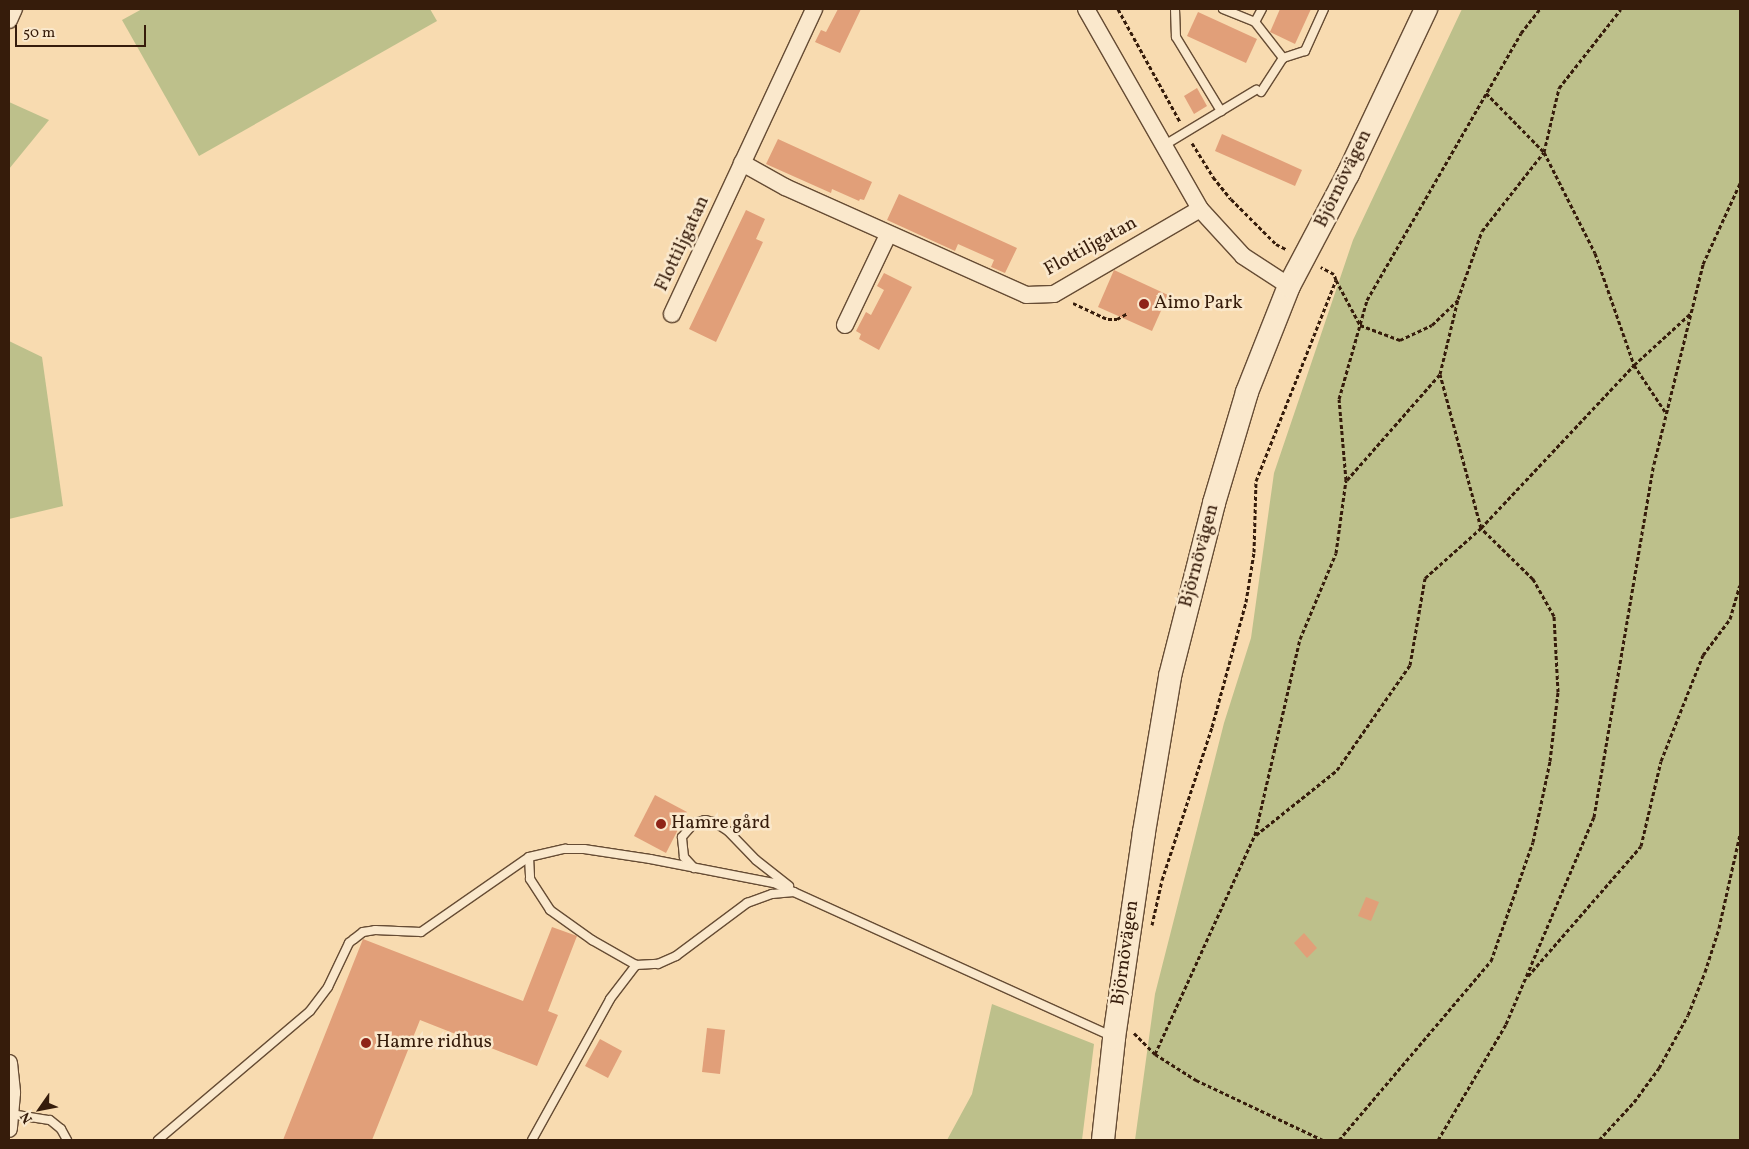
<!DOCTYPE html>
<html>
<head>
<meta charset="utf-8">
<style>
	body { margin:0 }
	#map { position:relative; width:1749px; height:1149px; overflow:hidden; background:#f8dbb0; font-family:Vollkorn,serif }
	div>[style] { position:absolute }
	.green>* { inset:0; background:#bdc08b }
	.building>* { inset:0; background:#e19f79 }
	.path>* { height:3px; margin-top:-1.5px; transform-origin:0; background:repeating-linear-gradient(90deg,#361c0b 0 4px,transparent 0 6.5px) }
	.roads { filter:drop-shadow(1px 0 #664c34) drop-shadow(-1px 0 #664c34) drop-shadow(0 1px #664c34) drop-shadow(0 -1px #664c34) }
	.lane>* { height:8px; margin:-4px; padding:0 4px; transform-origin:4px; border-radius:4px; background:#fae8cc }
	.street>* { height:16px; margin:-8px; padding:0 8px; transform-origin:8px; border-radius:8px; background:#fae8cc }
	.secondary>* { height:22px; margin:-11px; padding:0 11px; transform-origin:11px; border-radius:11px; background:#fae8cc }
	.dots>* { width:14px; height:14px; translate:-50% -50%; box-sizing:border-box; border:2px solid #fae8cc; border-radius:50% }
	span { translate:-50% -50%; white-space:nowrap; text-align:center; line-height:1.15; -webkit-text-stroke:5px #fae8cc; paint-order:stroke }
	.street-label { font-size:19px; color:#361c0b }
	.poi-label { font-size:19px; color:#361c0b }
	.left { translate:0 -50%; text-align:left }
	.frame { position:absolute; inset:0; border:10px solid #361c0b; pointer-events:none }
	.north { position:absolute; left:15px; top:1084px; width:50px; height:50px; -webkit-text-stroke:4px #fae8cc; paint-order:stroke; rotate:237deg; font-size:14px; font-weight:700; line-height:20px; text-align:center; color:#361c0b }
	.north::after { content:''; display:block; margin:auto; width:18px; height:22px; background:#361c0b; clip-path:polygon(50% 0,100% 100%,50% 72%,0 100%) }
	.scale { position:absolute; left:15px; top:25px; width:131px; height:22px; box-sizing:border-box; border:2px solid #361c0b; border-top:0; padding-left:6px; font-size:15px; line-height:18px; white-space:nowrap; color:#361c0b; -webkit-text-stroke:4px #fae8cc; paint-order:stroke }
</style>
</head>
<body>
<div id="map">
	<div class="green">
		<i style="clip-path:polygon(142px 9px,430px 9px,437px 21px,199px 156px,122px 20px)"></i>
		<i style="clip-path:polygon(1462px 9px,1740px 9px,1740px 1140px,1135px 1140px,1155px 994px,1224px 723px,1251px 638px,1274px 473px,1353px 240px)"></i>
		<i style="clip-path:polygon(9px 102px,49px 120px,9px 169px)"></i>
		<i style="clip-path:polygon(9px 341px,42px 357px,63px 506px,9px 519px)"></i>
		<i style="clip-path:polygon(992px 1004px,1094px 1044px,1082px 1140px,947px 1140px,972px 1094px)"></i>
	</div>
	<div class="building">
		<i style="clip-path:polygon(838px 9px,861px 9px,840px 53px,815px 42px,821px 30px,826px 32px)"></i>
		<i style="clip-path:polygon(1280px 9px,1311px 9px,1295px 44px,1270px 32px)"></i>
		<i style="clip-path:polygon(1198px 12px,1257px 39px,1246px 63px,1187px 36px)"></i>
		<i style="clip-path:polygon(1197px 88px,1207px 106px,1194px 114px,1184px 96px)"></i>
		<i style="clip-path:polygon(1222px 134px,1302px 170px,1295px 186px,1215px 151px)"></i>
		<i style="clip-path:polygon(778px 139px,872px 182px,864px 200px,860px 199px,859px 201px,832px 189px,831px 193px,766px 164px)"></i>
		<i style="clip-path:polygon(899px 194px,1017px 248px,1005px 273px,991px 267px,994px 260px,958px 244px,955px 251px,887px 220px)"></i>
		<i style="clip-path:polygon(746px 210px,765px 219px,756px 239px,763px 242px,716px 342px,689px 329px)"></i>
		<i style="clip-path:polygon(1114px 270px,1168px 295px,1152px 331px,1098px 307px)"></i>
		<i style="clip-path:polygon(884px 273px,912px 287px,879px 350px,859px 339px,861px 334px,856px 331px,866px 312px,871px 315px,884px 290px,877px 286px)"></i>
		<i style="clip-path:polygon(655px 795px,687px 812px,666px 853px,634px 836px)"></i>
		<i style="clip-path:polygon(1366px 897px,1379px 902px,1371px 921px,1358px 916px)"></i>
		<i style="clip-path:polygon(552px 927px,577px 936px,548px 1011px,558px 1015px,537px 1066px,420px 1020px,372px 1140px,283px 1140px,363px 939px,523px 1001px)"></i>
		<i style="clip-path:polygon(1304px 933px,1317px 948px,1307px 958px,1294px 943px)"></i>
		<i style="clip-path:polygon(707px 1028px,725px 1030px,720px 1074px,702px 1072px)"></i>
		<i style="clip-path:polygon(600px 1039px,622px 1051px,608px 1078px,585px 1066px)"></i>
	</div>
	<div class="path">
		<i style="left:1118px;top:9px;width:129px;rotate:61.2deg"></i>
		<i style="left:1486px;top:93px;width:83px;rotate:45.5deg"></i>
		<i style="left:1544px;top:152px;width:113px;rotate:63.2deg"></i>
		<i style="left:1595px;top:253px;width:119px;rotate:70.8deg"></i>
		<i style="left:1634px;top:365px;width:58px;rotate:56.3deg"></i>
		<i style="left:1192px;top:143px;width:40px;rotate:58deg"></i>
		<i style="left:1213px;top:177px;width:28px;rotate:51deg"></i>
		<i style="left:1231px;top:199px;width:64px;rotate:45deg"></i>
		<i style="left:1276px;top:244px;width:11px;rotate:27deg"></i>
		<i style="left:1336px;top:280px;width:51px;rotate:61.9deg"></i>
		<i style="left:1360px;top:325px;width:43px;rotate:20.6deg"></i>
		<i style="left:1400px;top:340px;width:35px;rotate:-25deg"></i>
		<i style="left:1432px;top:325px;width:36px;rotate:-44deg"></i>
		<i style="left:1073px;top:303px;width:38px;rotate:25deg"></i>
		<i style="left:1108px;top:319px;width:9px"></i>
		<i style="left:1117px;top:319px;width:13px;rotate:-29deg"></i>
		<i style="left:1347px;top:480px;width:141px;rotate:-48.7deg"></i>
		<i style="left:1440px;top:374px;width:77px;rotate:-76.5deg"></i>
		<i style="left:1458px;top:299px;width:72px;rotate:-70.6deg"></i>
		<i style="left:1482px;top:231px;width:100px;rotate:-51.9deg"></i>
		<i style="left:1544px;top:152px;width:66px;rotate:-76.8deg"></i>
		<i style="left:1559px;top:88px;width:100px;rotate:-51.9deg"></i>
		<i style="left:1256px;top:835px;width:104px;rotate:-38.7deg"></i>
		<i style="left:1337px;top:770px;width:128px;rotate:-55.2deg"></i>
		<i style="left:1410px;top:665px;width:88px;rotate:-80.2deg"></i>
		<i style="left:1425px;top:578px;width:75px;rotate:-41.8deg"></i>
		<i style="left:1481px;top:528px;width:224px;rotate:-46.8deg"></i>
		<i style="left:1634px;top:365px;width:77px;rotate:-42.4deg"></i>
		<i style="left:1152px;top:925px;width:46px;rotate:-77.5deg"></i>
		<i style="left:1162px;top:880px;width:161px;rotate:-71.9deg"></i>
		<i style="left:1212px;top:727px;width:130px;rotate:-74.8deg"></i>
		<i style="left:1246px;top:602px;width:51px;rotate:-80.9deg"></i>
		<i style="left:1254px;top:552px;width:71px;rotate:-88.4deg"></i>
		<i style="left:1256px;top:481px;width:216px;rotate:-68.3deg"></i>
		<i style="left:1336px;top:280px;width:6px;rotate:-108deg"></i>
		<i style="left:1334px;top:274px;width:15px;rotate:-152deg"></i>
		<i style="left:1528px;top:976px;width:172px;rotate:-49deg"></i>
		<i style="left:1641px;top:846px;width:87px;rotate:-76.8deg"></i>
		<i style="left:1661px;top:761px;width:114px;rotate:-68.4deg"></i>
		<i style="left:1703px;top:655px;width:45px;rotate:-53.1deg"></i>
		<i style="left:1730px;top:619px;width:35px;rotate:-74deg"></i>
		<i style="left:1134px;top:1033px;width:30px;rotate:45deg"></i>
		<i style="left:1155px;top:1054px;width:49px;rotate:32.4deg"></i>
		<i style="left:1196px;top:1080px;width:140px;rotate:25.3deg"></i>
		<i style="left:1155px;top:1054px;width:241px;rotate:-65.5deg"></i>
		<i style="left:1255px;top:835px;width:201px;rotate:-77.1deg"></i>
		<i style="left:1300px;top:639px;width:93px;rotate:-67.3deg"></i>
		<i style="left:1336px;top:553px;width:74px;rotate:-82.2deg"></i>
		<i style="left:1346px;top:480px;width:81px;rotate:-94.9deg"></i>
		<i style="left:1339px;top:399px;width:103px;rotate:-74.2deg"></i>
		<i style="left:1367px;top:300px;width:308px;rotate:-60deg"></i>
		<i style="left:1521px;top:33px;width:31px;rotate:-52deg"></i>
		<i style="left:1339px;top:1140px;width:235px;rotate:-49.7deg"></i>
		<i style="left:1491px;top:961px;width:126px;rotate:-70.6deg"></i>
		<i style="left:1533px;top:842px;width:83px;rotate:-78.1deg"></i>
		<i style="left:1550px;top:761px;width:69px;rotate:-83.4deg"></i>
		<i style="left:1558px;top:692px;width:76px;rotate:-93deg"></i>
		<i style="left:1554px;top:616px;width:43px;rotate:-119.6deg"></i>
		<i style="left:1533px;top:579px;width:73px;rotate:-135.6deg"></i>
		<i style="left:1481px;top:528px;width:159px;rotate:-104.9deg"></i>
		<i style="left:1438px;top:1140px;width:134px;rotate:-59.6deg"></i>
		<i style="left:1506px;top:1024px;width:225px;rotate:-67deg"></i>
		<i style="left:1594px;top:817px;width:358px;rotate:-80.4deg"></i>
		<i style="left:1654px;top:464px;width:206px;rotate:-76.2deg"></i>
		<i style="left:1703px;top:264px;width:89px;rotate:-65.4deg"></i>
		<i style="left:1599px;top:1140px;width:52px;rotate:-47.4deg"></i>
		<i style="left:1634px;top:1102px;width:42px;rotate:-53.7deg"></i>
		<i style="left:1659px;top:1068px;width:60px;rotate:-61.3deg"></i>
		<i style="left:1688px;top:1015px;width:46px;rotate:-68.4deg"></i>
		<i style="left:1705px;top:972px;width:46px;rotate:-72.3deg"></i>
		<i style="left:1719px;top:928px;width:96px;rotate:-77.4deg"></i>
	</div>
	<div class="roads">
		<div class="lane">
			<i style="left:1175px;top:9px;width:28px;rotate:88deg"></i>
			<i style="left:1176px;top:37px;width:87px;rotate:58.7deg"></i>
			<i style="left:1223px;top:9px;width:35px;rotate:22deg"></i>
			<i style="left:1255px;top:22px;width:46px;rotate:52.1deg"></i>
			<i style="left:1255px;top:22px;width:15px;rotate:-62deg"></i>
			<i style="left:1261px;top:92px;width:40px;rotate:-57.1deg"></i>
			<i style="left:1283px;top:58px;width:23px;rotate:-18deg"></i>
			<i style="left:1305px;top:51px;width:46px;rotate:-65.7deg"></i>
			<i style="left:1163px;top:146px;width:109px;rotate:-31.1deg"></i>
			<i style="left:529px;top:857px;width:22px;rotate:87deg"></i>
			<i style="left:530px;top:879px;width:37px;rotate:57deg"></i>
			<i style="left:550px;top:910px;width:52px;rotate:35.5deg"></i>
			<i style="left:592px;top:940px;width:51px;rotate:29.6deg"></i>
			<i style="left:636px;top:965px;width:22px;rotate:-3deg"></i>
			<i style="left:658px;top:964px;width:20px;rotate:-24deg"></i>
			<i style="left:676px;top:956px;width:89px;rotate:-36.7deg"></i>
			<i style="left:747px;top:903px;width:27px;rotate:-20deg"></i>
			<i style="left:772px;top:894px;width:22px;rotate:-5deg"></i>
			<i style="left:694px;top:868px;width:15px;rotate:-132deg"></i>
			<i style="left:684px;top:857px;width:20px;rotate:-96deg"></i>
			<i style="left:682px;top:837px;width:18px;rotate:-49deg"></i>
			<i style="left:694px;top:823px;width:11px;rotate:-15deg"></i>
			<i style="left:705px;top:820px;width:9px;rotate:13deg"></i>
			<i style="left:714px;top:822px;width:17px;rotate:33deg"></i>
			<i style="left:728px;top:831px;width:40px;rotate:46deg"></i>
			<i style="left:756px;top:860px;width:42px;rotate:38.2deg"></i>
			<i style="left:11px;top:1114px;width:39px;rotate:9deg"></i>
			<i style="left:50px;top:1120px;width:14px;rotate:39deg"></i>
			<i style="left:61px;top:1129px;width:13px;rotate:61deg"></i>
			<i style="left:158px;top:1140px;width:199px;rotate:-40.3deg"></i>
			<i style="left:310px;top:1011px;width:30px;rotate:-53deg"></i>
			<i style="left:328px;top:987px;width:49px;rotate:-64.5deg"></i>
			<i style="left:349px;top:943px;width:6px;rotate:-39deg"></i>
			<i style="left:354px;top:939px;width:11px;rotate:-38deg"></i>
			<i style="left:363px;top:932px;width:12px;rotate:-9deg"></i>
			<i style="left:375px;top:930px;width:46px;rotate:2.5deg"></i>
			<i style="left:421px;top:932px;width:131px;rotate:-34.8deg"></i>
			<i style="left:529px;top:857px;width:37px;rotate:-13deg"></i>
			<i style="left:565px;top:849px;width:19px"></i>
			<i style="left:584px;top:849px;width:67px;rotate:8.6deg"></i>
			<i style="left:650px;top:859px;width:126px;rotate:11deg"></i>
			<i style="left:774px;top:883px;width:370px;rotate:24.4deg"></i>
			<i style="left:532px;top:1140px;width:161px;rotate:-61deg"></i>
			<i style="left:610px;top:999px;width:43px;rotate:-52.6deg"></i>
		</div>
		<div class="street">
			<i style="left:1086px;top:9px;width:230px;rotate:60.3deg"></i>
			<i style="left:1200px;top:209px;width:64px;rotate:47.5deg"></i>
			<i style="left:1243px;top:256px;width:55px;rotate:33.1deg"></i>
			<i style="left:9px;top:20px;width:12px;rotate:-66deg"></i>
			<i style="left:742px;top:163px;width:49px;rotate:29.2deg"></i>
			<i style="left:785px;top:187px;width:264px;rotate:24.1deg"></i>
			<i style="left:1026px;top:295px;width:28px;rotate:-2deg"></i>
			<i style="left:1054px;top:294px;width:169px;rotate:-30.2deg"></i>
			<i style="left:672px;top:314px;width:336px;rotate:-65deg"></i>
			<i style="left:845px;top:325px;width:100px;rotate:-64.5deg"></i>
			<i style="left:9px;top:1063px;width:30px;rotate:84deg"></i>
			<i style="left:12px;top:1093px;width:36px;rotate:95deg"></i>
		</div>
		<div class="secondary">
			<i style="left:1103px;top:1140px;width:103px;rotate:-83.8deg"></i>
			<i style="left:1114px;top:1038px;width:208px;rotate:-81.7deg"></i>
			<i style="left:1144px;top:832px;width:158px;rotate:-80.5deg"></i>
			<i style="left:1170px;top:676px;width:179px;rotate:-75.7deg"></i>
			<i style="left:1214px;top:503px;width:116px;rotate:-73.4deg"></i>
			<i style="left:1247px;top:392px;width:114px;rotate:-68.4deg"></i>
			<i style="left:1289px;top:286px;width:127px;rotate:-62.2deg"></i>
			<i style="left:1348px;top:174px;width:183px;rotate:-64.7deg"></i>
		</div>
	</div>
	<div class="dots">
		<i style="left:1144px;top:304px;background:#8f2418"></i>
		<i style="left:661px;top:824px;background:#8f2418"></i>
		<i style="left:366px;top:1043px;background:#8f2418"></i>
	</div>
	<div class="street-label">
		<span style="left:1344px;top:179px;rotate:-64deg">Björnövägen</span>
		<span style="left:683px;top:244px;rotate:-65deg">Flottiljgatan</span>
		<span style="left:1091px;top:247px;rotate:-29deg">Flottiljgatan</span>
		<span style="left:1200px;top:556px;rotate:-75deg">Björnövägen</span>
		<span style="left:1126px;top:953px;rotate:-82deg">Björnövägen</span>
	</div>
	<div class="poi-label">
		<span class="left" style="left:1154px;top:304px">Aimo Park</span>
		<span class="left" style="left:671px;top:824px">Hamre gård</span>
		<span class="left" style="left:376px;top:1043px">Hamre ridhus</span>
	</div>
	<div class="frame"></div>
	<div class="north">N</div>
	<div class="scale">50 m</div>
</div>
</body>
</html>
